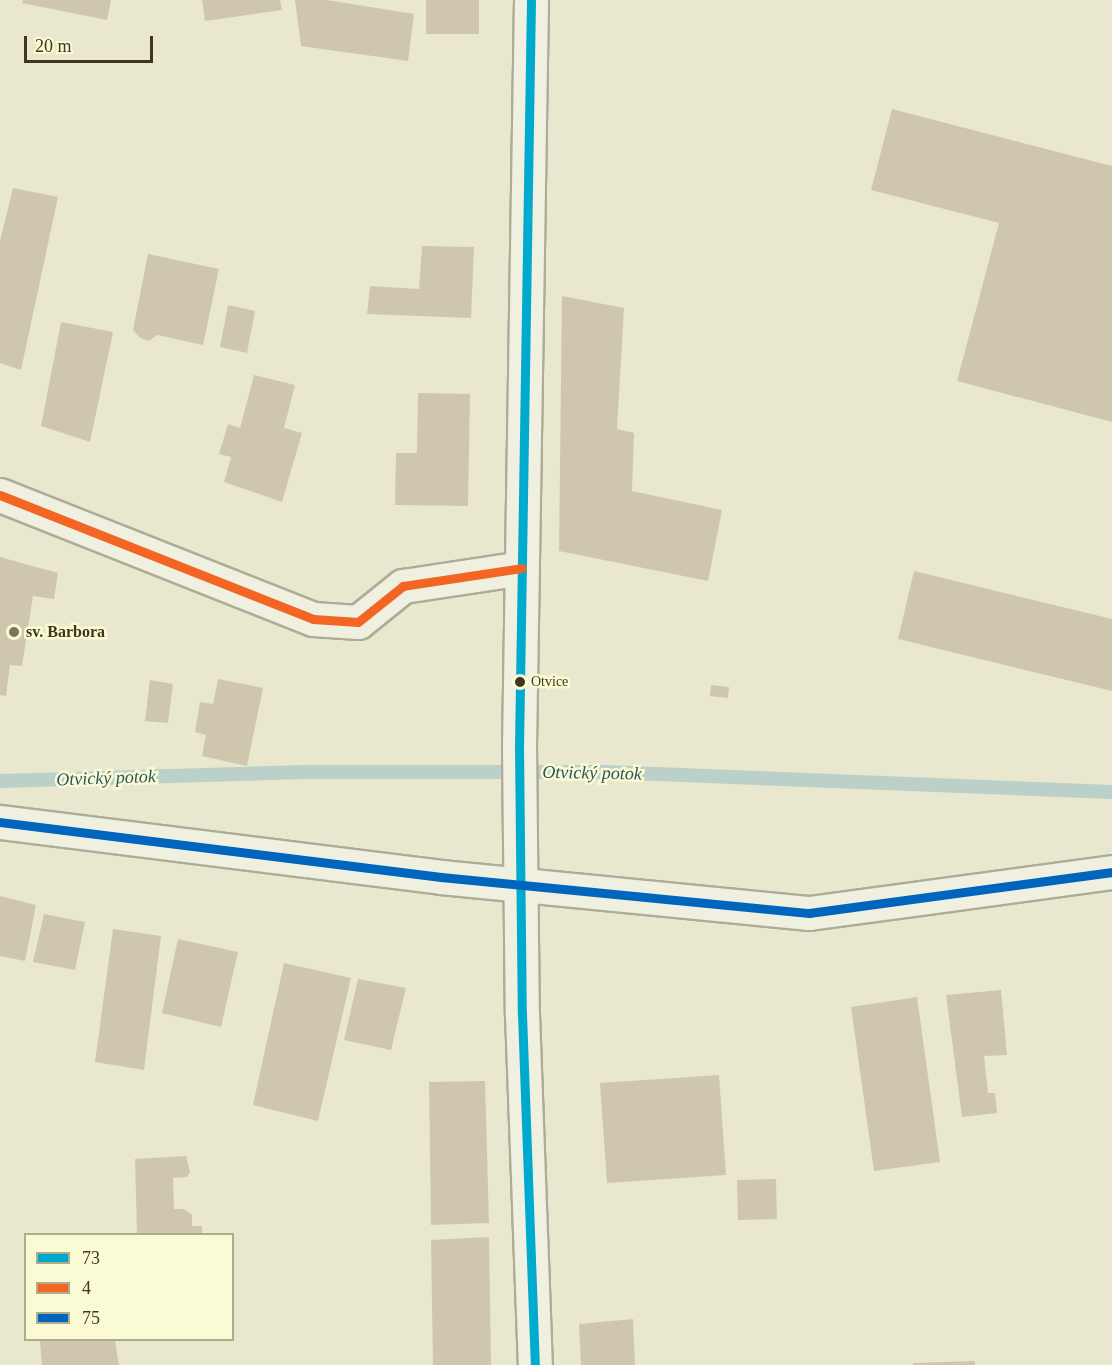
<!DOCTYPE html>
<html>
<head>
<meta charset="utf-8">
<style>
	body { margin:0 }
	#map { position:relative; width:1112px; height:1365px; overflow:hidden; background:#e9e8ce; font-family:"Times New Roman",serif }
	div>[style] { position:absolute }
	.stream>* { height:14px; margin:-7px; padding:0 7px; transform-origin:7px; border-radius:7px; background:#bad0c8 }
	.building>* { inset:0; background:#cec7ae }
	.roads { filter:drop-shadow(2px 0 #aeac97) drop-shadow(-2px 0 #aeac97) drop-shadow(0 2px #aeac97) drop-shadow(0 -2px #aeac97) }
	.street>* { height:33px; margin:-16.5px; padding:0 16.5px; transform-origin:16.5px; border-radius:16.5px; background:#f0f0e1 }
	.secondary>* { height:33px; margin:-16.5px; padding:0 16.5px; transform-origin:16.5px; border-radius:16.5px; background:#f0f0e1 }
	.bus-1>* { height:9px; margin:-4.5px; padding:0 4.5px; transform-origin:4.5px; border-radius:4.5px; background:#00a9ce }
	.bus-2>* { height:9px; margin:-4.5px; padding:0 4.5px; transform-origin:4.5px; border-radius:4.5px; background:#f26522 }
	.bus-3>* { height:9px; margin:-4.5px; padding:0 4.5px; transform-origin:4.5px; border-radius:4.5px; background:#0065bd }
	.dots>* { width:16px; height:16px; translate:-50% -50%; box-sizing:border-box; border:3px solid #fafad4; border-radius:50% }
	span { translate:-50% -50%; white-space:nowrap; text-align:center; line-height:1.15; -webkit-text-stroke:5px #fafad4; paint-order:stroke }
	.bus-label { font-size:14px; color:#3f371d }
	.left { translate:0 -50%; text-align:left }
	.poi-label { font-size:16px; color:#3f371d; font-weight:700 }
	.water-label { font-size:18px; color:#2a5561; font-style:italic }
	.legend { position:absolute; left:24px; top:1233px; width:210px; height:108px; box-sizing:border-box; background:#fafad4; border:2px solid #afac8b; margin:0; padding:8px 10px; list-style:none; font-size:18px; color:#3f371d }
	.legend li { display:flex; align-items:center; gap:12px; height:30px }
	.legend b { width:30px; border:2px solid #afac8b }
	.scale { position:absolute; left:24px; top:36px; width:129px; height:27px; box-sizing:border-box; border:3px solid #3f371d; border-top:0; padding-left:8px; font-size:18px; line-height:21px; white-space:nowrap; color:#3f371d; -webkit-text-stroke:4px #fafad4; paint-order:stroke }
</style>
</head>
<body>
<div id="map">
	<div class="stream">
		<i style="left:0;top:781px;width:306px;rotate:-1.7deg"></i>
		<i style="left:306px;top:772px;width:300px"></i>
		<i style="left:606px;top:772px;width:506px;rotate:2.26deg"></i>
	</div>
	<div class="building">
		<i style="clip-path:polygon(23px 0,111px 0,107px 20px,22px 3px)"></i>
		<i style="clip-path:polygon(202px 0,280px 0,282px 10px,205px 21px)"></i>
		<i style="clip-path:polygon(295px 0,327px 0,414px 14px,408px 61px,301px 46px)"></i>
		<i style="clip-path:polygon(426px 0,479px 0,479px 34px,426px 34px)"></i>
		<i style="clip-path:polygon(892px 109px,1112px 166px,1112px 422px,957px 381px,999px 223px,871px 190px)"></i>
		<i style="clip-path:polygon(13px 188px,58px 197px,21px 370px,0 363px,0 241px)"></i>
		<i style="clip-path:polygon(422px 246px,474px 247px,471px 318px,367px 314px,370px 286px,419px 289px)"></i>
		<i style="clip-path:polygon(148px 254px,219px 269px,203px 345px,157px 335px,149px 341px,140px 338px,133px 330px)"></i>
		<i style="clip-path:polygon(562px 296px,624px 308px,617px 429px,634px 433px,632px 491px,722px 510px,708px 581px,559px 551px)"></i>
		<i style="clip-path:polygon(228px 305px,255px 311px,247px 353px,220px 347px)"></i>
		<i style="clip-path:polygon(61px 322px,113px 332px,90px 442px,41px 426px)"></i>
		<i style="clip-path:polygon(254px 375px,295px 385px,284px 428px,302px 433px,282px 502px,224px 482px,231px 457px,219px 454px,228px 424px,240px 428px)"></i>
		<i style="clip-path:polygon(418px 393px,470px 394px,468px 506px,395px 505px,396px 453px,417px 453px)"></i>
		<i style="clip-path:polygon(0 557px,58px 573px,54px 599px,33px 596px,22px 666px,10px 665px,6px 696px,0 695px)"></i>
		<i style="clip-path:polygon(914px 571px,1112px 619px,1112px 691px,898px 639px)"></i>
		<i style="clip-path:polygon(218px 679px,263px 688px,247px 766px,202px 756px,206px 735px,195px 732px,200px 702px,213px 704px)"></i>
		<i style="clip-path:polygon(150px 680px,173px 684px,168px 723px,145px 721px)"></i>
		<i style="clip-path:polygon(711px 685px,729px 687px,728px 698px,710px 696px)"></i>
		<i style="clip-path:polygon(0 896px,36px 905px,25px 961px,0 956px)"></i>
		<i style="clip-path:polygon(44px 914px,85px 922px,75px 970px,33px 962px)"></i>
		<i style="clip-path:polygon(113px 929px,161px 936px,144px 1070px,95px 1062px)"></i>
		<i style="clip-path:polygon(178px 939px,238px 952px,221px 1027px,162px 1013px)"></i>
		<i style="clip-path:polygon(284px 963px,351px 978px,318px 1121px,253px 1105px)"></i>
		<i style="clip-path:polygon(358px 979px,406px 988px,391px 1050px,344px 1040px)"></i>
		<i style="clip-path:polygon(1001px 990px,1007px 1055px,984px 1056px,988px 1093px,995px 1093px,997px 1113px,962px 1117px,946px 995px)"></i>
		<i style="clip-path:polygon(917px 997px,940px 1162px,874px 1171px,851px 1007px)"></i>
		<i style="clip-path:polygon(719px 1075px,726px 1175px,607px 1183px,600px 1083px)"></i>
		<i style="clip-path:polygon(485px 1081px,489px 1223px,431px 1225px,429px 1082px)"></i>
		<i style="clip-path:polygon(186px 1156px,190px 1172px,187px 1177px,173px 1178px,174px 1209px,184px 1209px,192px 1215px,192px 1226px,202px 1226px,202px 1234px,137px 1234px,135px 1159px)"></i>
		<i style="clip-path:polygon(776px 1179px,777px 1219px,738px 1220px,737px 1180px)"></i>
		<i style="clip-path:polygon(489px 1237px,491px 1365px,433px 1365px,431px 1240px)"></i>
		<i style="clip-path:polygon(633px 1319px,635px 1365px,581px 1365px,579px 1324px)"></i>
		<i style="clip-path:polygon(40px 1340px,115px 1340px,119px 1365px,42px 1365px)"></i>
		<i style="clip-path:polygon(975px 1361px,975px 1365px,913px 1365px,913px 1363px)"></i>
	</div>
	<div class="roads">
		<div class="street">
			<i style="left:0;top:495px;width:337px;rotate:21.6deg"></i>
			<i style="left:313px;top:619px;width:45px;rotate:3.8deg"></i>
			<i style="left:358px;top:622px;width:58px;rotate:-38.7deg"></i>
			<i style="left:403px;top:586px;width:120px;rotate:-8.6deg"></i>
			<i style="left:0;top:822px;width:444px;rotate:7.1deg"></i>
			<i style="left:441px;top:877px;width:370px;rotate:5.6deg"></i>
			<i style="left:809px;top:913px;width:306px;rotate:-7.7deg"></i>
		</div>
		<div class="secondary">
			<i style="left:531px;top:0;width:745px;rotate:90.92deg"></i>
			<i style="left:519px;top:745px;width:269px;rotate:89.4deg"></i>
			<i style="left:522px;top:1014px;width:351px;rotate:87.9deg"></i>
		</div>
	</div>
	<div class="bus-1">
		<i style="left:531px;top:0;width:745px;rotate:90.92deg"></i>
		<i style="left:519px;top:745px;width:269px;rotate:89.4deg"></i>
		<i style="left:522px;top:1014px;width:351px;rotate:87.9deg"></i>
	</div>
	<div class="bus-2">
		<i style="left:0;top:495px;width:337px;rotate:21.6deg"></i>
		<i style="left:313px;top:619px;width:45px;rotate:3.8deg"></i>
		<i style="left:358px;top:622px;width:58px;rotate:-38.7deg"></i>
		<i style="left:403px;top:586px;width:120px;rotate:-8.6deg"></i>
	</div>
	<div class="bus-3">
		<i style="left:0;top:822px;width:444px;rotate:7.1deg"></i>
		<i style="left:441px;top:877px;width:370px;rotate:5.6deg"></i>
		<i style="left:809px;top:913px;width:306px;rotate:-7.7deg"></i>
	</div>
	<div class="dots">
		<i style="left:14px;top:632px;background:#7a755b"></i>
		<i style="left:520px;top:682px;background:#3f371d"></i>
	</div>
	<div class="bus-label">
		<span class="left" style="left:531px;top:682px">Otvice</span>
	</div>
	<div class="poi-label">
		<span class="left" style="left:26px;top:632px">sv. Barbora</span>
	</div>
	<div class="water-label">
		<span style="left:592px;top:773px;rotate:1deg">Otvický potok</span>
		<span style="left:106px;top:778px;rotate:-2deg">Otvický potok</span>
	</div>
	<ul class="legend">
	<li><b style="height:8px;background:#00a9ce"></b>73</li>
	<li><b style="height:8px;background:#f26522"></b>4</li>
	<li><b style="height:8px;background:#0065bd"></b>75</li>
	</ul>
	<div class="scale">20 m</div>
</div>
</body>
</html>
